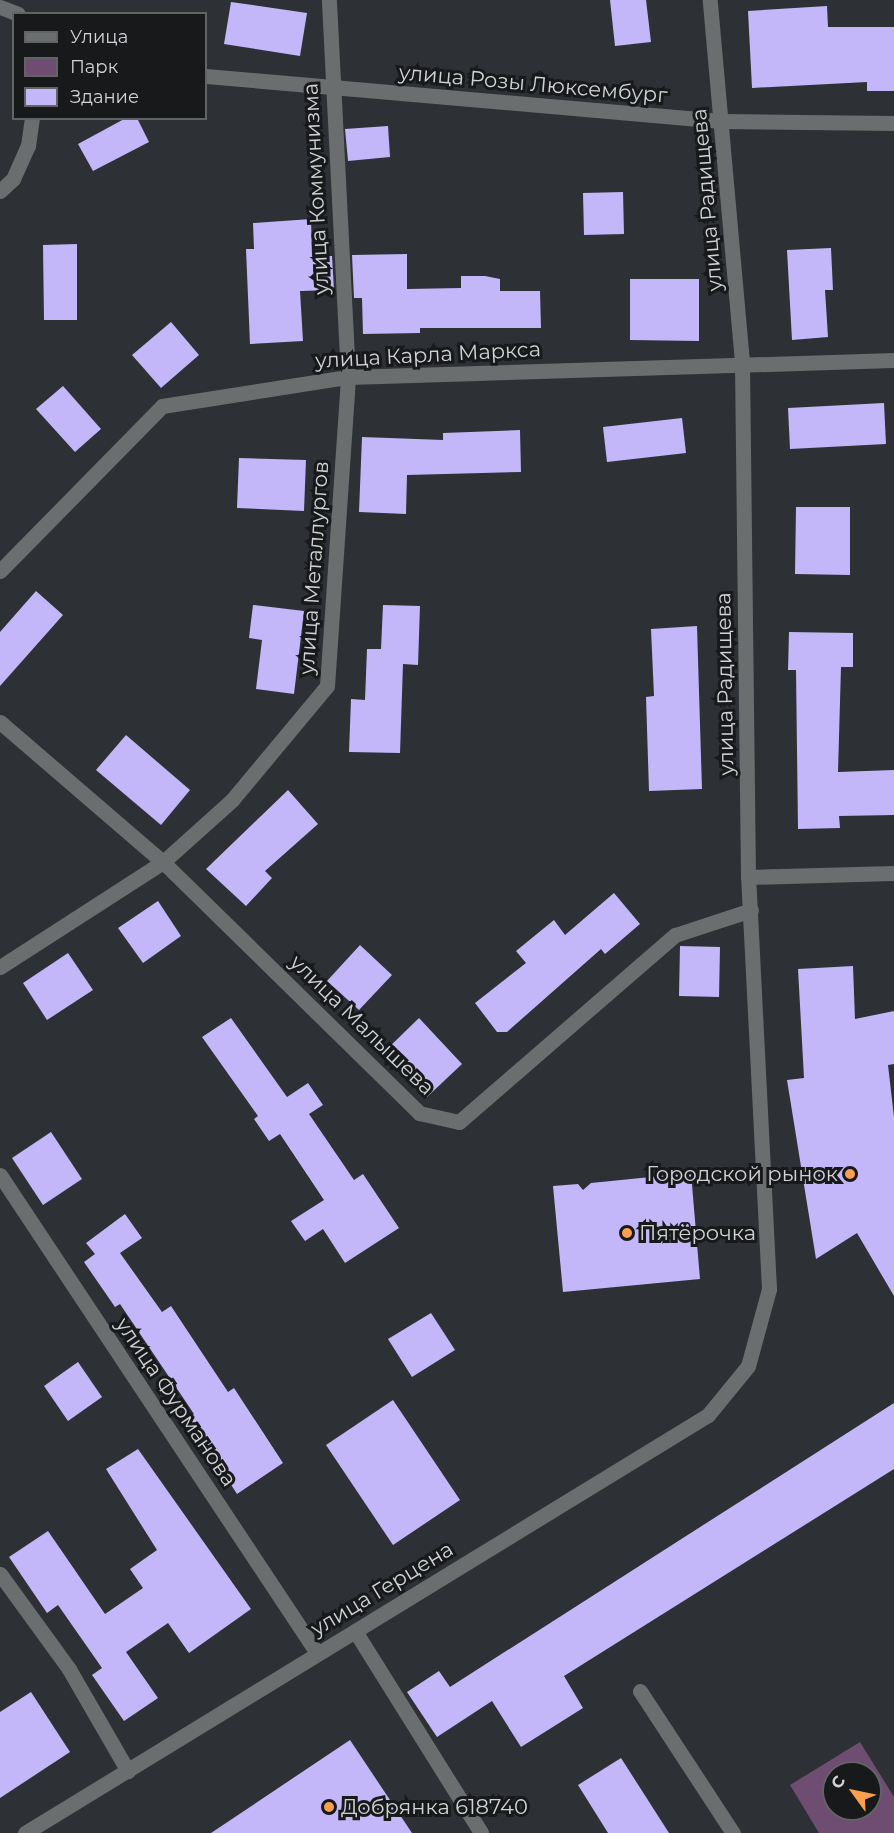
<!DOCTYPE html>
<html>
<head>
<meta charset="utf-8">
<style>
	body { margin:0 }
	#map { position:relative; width:894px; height:1833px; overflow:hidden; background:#2d3136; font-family:Montserrat,sans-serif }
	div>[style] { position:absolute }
	.green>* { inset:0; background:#6f4c71 }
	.building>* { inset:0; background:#c3b7f9 }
	.minor>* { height:15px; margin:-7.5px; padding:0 7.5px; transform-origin:7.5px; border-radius:7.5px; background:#6a6e6f }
	.dots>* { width:16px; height:16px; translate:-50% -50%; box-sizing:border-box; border:3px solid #17191b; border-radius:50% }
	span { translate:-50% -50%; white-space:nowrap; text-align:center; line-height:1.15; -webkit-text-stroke:6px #17191b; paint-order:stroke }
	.street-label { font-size:21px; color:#d0d2d5 }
	.poi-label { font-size:21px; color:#d0d2d5 }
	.right { translate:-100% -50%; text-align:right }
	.left { translate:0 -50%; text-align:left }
	.legend { position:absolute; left:12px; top:12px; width:195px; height:108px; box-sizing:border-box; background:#17191b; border:2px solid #616365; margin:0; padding:8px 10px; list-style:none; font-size:18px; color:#d0d2d5 }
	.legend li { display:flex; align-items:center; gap:12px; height:30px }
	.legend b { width:30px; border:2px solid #616365 }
	.north { position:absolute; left:822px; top:1761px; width:60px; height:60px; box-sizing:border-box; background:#17191b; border:2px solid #616365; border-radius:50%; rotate:303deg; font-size:16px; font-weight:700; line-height:24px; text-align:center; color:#d0d2d5 }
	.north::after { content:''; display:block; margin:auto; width:21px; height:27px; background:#f99f4d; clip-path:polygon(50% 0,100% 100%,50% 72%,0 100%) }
</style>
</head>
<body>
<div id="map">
	<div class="green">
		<i style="clip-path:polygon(evenodd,860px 1742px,894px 1797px,894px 1833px,819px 1833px,790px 1785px,860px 1742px,834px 1773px,870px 1773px,870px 1809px,834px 1809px,834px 1773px)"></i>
	</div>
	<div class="building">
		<i style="clip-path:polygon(610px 0,646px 0,651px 42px,615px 46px)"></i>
		<i style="clip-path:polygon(231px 2px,307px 13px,300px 56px,224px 44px)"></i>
		<i style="clip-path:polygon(827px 6px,828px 27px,894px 27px,894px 91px,867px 91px,867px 82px,752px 88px,748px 11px)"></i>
		<i style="clip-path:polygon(126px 118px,137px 118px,149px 142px,93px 171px,78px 144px)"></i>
		<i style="clip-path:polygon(388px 126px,390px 157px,348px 161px,345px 129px)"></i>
		<i style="clip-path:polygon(623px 192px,624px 234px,584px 235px,583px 193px)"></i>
		<i style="clip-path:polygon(311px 219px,312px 256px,332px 256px,334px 290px,300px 291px,303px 341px,250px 344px,246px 249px,254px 249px,253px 223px)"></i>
		<i style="clip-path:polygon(77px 244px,77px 320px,44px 320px,43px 245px)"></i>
		<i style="clip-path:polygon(831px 248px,833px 290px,825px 290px,828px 337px,792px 340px,787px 250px)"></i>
		<i style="clip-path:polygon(407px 254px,407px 289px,461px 288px,461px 276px,485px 276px,500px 279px,500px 291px,540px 291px,541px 328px,420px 328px,420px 333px,363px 334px,362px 298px,354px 298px,352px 255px)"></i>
		<i style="clip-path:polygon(630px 279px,699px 279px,699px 341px,630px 340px)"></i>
		<i style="clip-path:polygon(171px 322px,199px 355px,161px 388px,132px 355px)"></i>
		<i style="clip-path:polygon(63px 386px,101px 429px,75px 452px,36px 409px)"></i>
		<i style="clip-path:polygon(884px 403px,886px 444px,790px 449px,788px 408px)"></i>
		<i style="clip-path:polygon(682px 418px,686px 453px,607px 462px,603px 427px)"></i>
		<i style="clip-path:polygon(520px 430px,521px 472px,407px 475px,406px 514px,359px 512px,362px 437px,443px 440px,443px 433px)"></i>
		<i style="clip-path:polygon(239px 458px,306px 460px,304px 511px,237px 508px)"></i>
		<i style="clip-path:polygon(796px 507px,850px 507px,850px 575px,795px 574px)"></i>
		<i style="clip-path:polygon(36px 591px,63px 615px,0 686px,0 632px)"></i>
		<i style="clip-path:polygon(253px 605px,304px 611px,294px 694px,256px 689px,262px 640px,249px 638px)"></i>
		<i style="clip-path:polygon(383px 605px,420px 606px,418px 665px,403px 664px,400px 753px,349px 752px,351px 699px,365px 700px,367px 649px,381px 649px)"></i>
		<i style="clip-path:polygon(697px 626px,702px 789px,649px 791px,646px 697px,654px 696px,651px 629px)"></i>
		<i style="clip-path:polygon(789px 632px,853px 633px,853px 667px,841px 667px,838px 772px,894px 770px,894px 815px,839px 816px,840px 828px,798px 829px,796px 670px,788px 670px)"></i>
		<i style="clip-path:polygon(126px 735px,190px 790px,161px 825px,96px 770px)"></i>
		<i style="clip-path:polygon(288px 790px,318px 824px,265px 871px,272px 878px,246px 906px,206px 869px)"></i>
		<i style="clip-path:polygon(614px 893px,640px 924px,605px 954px,601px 949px,507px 1032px,497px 1032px,475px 1003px,526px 963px,516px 951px,554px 920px,565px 935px)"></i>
		<i style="clip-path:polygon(158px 901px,181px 936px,143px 963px,118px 928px)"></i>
		<i style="clip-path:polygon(360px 945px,392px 975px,359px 1010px,327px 981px)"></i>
		<i style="clip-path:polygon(680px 946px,720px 947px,719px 997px,679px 996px)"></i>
		<i style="clip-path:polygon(68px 953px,93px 990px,47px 1020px,23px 983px)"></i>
		<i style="clip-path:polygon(853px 966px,855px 1019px,894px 1011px,894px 1064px,888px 1065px,894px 1117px,894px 1296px,857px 1233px,816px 1259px,787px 1080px,804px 1078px,798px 969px)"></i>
		<i style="clip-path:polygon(231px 1018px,287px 1097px,308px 1083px,323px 1105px,309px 1114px,354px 1180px,363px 1174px,399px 1228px,345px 1263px,323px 1229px,305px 1241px,291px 1221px,324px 1200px,280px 1134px,269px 1141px,254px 1119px,258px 1116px,202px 1037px)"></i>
		<i style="clip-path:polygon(419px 1018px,462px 1064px,427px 1097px,384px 1052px)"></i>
		<i style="clip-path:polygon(51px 1132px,82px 1179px,43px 1205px,12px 1158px)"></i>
		<i style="clip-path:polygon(691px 1173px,700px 1279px,563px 1292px,553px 1186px,578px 1184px,583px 1190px,591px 1183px)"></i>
		<i style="clip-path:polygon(125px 1214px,142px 1238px,120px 1253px,162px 1312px,171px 1306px,228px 1392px,234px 1388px,283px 1463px,237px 1494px,188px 1418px,194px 1414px,120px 1304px,115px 1307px,84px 1262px,95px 1254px,86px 1243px)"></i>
		<i style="clip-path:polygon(431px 1313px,455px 1350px,412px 1377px,388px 1339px)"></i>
		<i style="clip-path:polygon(78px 1362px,102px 1397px,68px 1421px,44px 1386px)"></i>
		<i style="clip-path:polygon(393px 1400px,460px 1500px,393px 1545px,326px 1445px)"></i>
		<i style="clip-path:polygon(894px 1403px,894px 1469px,564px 1676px,583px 1708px,521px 1747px,492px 1701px,437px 1737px,407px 1692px,439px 1671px,450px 1687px)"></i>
		<i style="clip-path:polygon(138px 1449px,251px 1609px,189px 1653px,168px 1623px,126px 1652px,158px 1698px,124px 1721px,92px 1675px,102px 1668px,58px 1605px,47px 1613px,9px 1557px,48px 1531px,105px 1614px,143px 1588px,130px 1569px,157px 1550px,106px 1469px)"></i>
		<i style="clip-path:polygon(31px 1692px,70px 1752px,0 1798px,0 1712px)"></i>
		<i style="clip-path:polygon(350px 1740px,412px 1833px,211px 1833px)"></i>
		<i style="clip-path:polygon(621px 1758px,669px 1833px,608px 1833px,578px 1785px)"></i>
	</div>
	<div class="minor">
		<i style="left:0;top:7px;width:19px;rotate:21deg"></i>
		<i style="left:206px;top:76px;width:517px;rotate:4.99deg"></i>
		<i style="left:721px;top:121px;width:173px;rotate:0.7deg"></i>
		<i style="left:0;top:191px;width:18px;rotate:-43deg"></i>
		<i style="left:13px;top:179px;width:36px;rotate:-66deg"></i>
		<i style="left:28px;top:146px;width:28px;rotate:-82deg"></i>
		<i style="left:0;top:571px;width:231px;rotate:-45.5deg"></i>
		<i style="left:162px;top:406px;width:188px;rotate:-8.9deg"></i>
		<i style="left:348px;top:377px;width:546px;rotate:-1.78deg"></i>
		<i style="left:0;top:722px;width:215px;rotate:40.7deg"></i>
		<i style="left:163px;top:862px;width:359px;rotate:44.4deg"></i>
		<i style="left:419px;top:1113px;width:41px;rotate:12.7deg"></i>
		<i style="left:459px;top:1122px;width:286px;rotate:-40.9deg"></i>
		<i style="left:675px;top:935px;width:80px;rotate:-18.2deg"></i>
		<i style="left:748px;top:877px;width:146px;rotate:-1.6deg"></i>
		<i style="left:0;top:967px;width:194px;rotate:-32.8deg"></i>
		<i style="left:163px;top:862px;width:93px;rotate:-41.9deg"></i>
		<i style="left:232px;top:800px;width:148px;rotate:-50.2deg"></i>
		<i style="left:327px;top:686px;width:310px;rotate:-86.1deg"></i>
		<i style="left:348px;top:377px;width:377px;rotate:-92.9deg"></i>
		<i style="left:0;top:1175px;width:574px;rotate:56.45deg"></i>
		<i style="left:0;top:1574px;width:117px;rotate:54deg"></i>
		<i style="left:69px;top:1669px;width:118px;rotate:60deg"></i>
		<i style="left:355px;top:1631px;width:238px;rotate:58deg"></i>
		<i style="left:640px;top:1691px;width:170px;rotate:56.8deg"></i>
		<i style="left:25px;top:1833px;width:801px;rotate:-31.47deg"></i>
		<i style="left:708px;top:1415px;width:63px;rotate:-50.8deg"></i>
		<i style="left:748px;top:1366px;width:80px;rotate:-74.7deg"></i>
		<i style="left:769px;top:1289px;width:413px;rotate:-92.9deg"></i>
		<i style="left:748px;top:877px;width:515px;rotate:-90.67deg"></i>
		<i style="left:742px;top:362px;width:363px;rotate:-95.1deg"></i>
	</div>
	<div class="dots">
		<i style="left:850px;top:1174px;background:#f99f4d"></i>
		<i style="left:627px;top:1233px;background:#f99f4d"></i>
		<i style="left:329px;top:1807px;background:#f99f4d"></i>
	</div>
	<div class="street-label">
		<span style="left:533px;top:84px;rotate:5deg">улица Розы Люксембург</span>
		<span style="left:316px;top:189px;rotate:-93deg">улица Коммунизма</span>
		<span style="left:707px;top:200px;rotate:-95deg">улица Радищева</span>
		<span style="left:428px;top:355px;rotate:-3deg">улица Карла Маркса</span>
		<span style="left:314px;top:568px;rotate:-86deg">улица Металлургов</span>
		<span style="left:725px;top:684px;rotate:-91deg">улица Радищева</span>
		<span style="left:362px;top:1025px;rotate:44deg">улица Малышева</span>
		<span style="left:176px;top:1402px;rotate:56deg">улица Фурманова</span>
		<span style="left:382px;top:1589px;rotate:-31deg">улица Герцена</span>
	</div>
	<div class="poi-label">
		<span class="right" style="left:838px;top:1174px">Городской рынок</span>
		<span class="left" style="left:639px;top:1233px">Пятёрочка</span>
		<span class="left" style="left:341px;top:1807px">Добрянка 618740</span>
	</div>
	<ul class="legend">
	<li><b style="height:8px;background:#6a6e6f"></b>Улица</li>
	<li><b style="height:16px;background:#6f4c71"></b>Парк</li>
	<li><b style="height:16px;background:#c3b7f9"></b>Здание</li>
	</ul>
	<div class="north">С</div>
</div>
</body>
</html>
